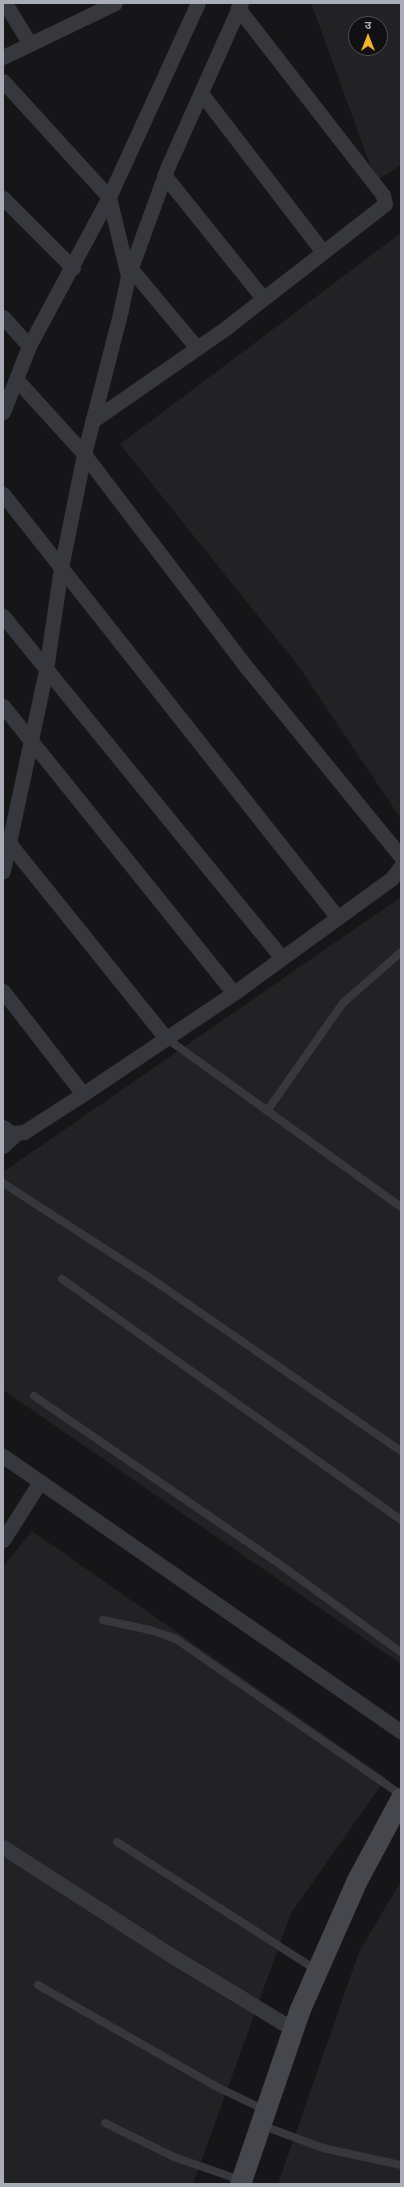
<!DOCTYPE html>
<html>
<head>
<meta charset="utf-8">
<style>
	body { margin:0 }
	#map { position:relative; width:404px; height:2187px; overflow:hidden; background:#161618; font-family:"Titillium Web","Noto Sans Devanagari",sans-serif }
	div>[style] { position:absolute }
	.built>* { inset:0; background:#222225 }
	.service>* { height:8px; margin:-4px; padding:0 4px; transform-origin:4px; border-radius:4px; background:#37383d }
	.minor>* { height:15px; margin:-7.5px; padding:0 7.5px; transform-origin:7.5px; border-radius:7.5px; background:#37383d }
	.secondary>* { height:21px; margin:-10.5px; padding:0 10.5px; transform-origin:10.5px; border-radius:10.5px; background:#45474d }
	span { translate:-50% -50%; white-space:nowrap; text-align:center; line-height:1.15; -webkit-text-stroke:4px #111113; paint-order:stroke }
	.frame { position:absolute; inset:0; border:4px solid #a8adb8; pointer-events:none }
	.north { position:absolute; left:348px; top:16px; width:40px; height:40px; box-sizing:border-box; background:#111113; border:1px solid #4d4f55; border-radius:50%; rotate:0deg; font-size:11px; font-weight:700; line-height:16px; text-align:center; color:#a8adb8 }
	.north::after { content:''; display:block; margin:auto; width:14px; height:18px; background:#f2b134; clip-path:polygon(50% 0,100% 100%,50% 72%,0 100%) }
</style>
</head>
<body>
<div id="map">
	<div class="built">
		<i style="clip-path:polygon(evenodd,311px 3px,401px 3px,401px 165px,376px 181px,311px 3px,356px 24px,380px 24px,380px 48px,356px 48px,356px 24px)"></i>
		<i style="clip-path:polygon(401px 233px,401px 819px,300px 668px,120px 444px)"></i>
		<i style="clip-path:polygon(401px 897px,401px 1664px,3px 1390px,3px 1172px)"></i>
		<i style="clip-path:polygon(32px 1531px,386px 1778px,291px 1913px,193px 2184px,3px 2184px,3px 1567px)"></i>
		<i style="clip-path:polygon(401px 1881px,401px 2184px,278px 2184px,359px 1952px)"></i>
	</div>
	<div class="service">
		<i style="left:166px;top:1038px;width:289px;rotate:35.7deg"></i>
		<i style="left:267px;top:1111px;width:132px;rotate:-54.9deg"></i>
		<i style="left:343px;top:1003px;width:77px;rotate:-41.3deg"></i>
		<i style="left:3px;top:1183px;width:182px;rotate:32.9deg"></i>
		<i style="left:156px;top:1282px;width:298px;rotate:34.6deg"></i>
		<i style="left:62px;top:1279px;width:416px;rotate:35.4deg"></i>
		<i style="left:34px;top:1396px;width:301px;rotate:34.4deg"></i>
		<i style="left:282px;top:1566px;width:147px;rotate:35.9deg"></i>
		<i style="left:103px;top:1620px;width:48px;rotate:12deg"></i>
		<i style="left:150px;top:1630px;width:28px;rotate:19deg"></i>
		<i style="left:176px;top:1639px;width:274px;rotate:34.7deg"></i>
		<i style="left:117px;top:1842px;width:237px;rotate:32.7deg"></i>
		<i style="left:38px;top:1985px;width:204px;rotate:29.7deg"></i>
		<i style="left:215px;top:2086px;width:55px;rotate:25.6deg"></i>
		<i style="left:105px;top:2123px;width:77px;rotate:26.2deg"></i>
		<i style="left:174px;top:2157px;width:70px;rotate:19.2deg"></i>
		<i style="left:261px;top:2125px;width:66px;rotate:20.4deg"></i>
		<i style="left:323px;top:2148px;width:80px;rotate:12.3deg"></i>
	</div>
	<div class="minor">
		<i style="left:5px;top:3px;width:48px;rotate:58.6deg"></i>
		<i style="left:3px;top:57px;width:124px;rotate:-25.7deg"></i>
		<i style="left:3px;top:81px;width:157px;rotate:47.6deg"></i>
		<i style="left:109px;top:197px;width:81px;rotate:76.5deg"></i>
		<i style="left:128px;top:276px;width:35px;rotate:102deg"></i>
		<i style="left:121px;top:310px;width:149px;rotate:104.4deg"></i>
		<i style="left:84px;top:454px;width:116px;rotate:101.4deg"></i>
		<i style="left:61px;top:568px;width:103px;rotate:98.4deg"></i>
		<i style="left:46px;top:670px;width:206px;rotate:102.1deg"></i>
		<i style="left:201px;top:93px;width:200px;rotate:52.5deg"></i>
		<i style="left:164px;top:175px;width:158px;rotate:51.2deg"></i>
		<i style="left:3px;top:198px;width:99px;rotate:45deg"></i>
		<i style="left:131px;top:269px;width:103px;rotate:50.1deg"></i>
		<i style="left:128px;top:276px;width:117px;rotate:-70deg"></i>
		<i style="left:168px;top:166px;width:179px;rotate:-65.9deg"></i>
		<i style="left:3px;top:317px;width:39px;rotate:48deg"></i>
		<i style="left:17px;top:380px;width:100px;rotate:47.8deg"></i>
		<i style="left:84px;top:454px;width:269px;rotate:52.7deg"></i>
		<i style="left:247px;top:668px;width:244px;rotate:50.8deg"></i>
		<i style="left:3px;top:412px;width:71px;rotate:-68.5deg"></i>
		<i style="left:29px;top:346px;width:169px;rotate:-61.8deg"></i>
		<i style="left:109px;top:197px;width:213px;rotate:-65.4deg"></i>
		<i style="left:92px;top:421px;width:165px;rotate:-34.8deg"></i>
		<i style="left:227px;top:327px;width:200px;rotate:-37.9deg"></i>
		<i style="left:385px;top:204px;width:9px;rotate:-103deg"></i>
		<i style="left:383px;top:195px;width:237px;rotate:-127.8deg"></i>
		<i style="left:3px;top:494px;width:540px;rotate:51.69deg"></i>
		<i style="left:3px;top:616px;width:441px;rotate:50.8deg"></i>
		<i style="left:3px;top:706px;width:368px;rotate:51.2deg"></i>
		<i style="left:5px;top:838px;width:257px;rotate:51.2deg"></i>
		<i style="left:3px;top:991px;width:130px;rotate:52.2deg"></i>
		<i style="left:3px;top:1127px;width:10px;rotate:37deg"></i>
		<i style="left:11px;top:1133px;width:13px;rotate:-4deg"></i>
		<i style="left:24px;top:1132px;width:70px;rotate:-32.8deg"></i>
		<i style="left:83px;top:1094px;width:182px;rotate:-33.8deg"></i>
		<i style="left:234px;top:993px;width:195px;rotate:-36deg"></i>
		<i style="left:392px;top:878px;width:15px;rotate:-53deg"></i>
		<i style="left:3px;top:1146px;width:19px;rotate:-43deg"></i>
		<i style="left:3px;top:1456px;width:484px;rotate:34.7deg"></i>
		<i style="left:3px;top:1540px;width:69px;rotate:-57.5deg"></i>
		<i style="left:3px;top:1847px;width:203px;rotate:32.8deg"></i>
		<i style="left:174px;top:1957px;width:139px;rotate:31.2deg"></i>
	</div>
	<div class="secondary">
		<i style="left:240px;top:2184px;width:185px;rotate:-71.1deg"></i>
		<i style="left:300px;top:2009px;width:141px;rotate:-66.2deg"></i>
		<i style="left:357px;top:1880px;width:93px;rotate:-61.8deg"></i>
	</div>
	<div class="frame"></div>
	<div class="north">उ</div>
</div>
</body>
</html>
